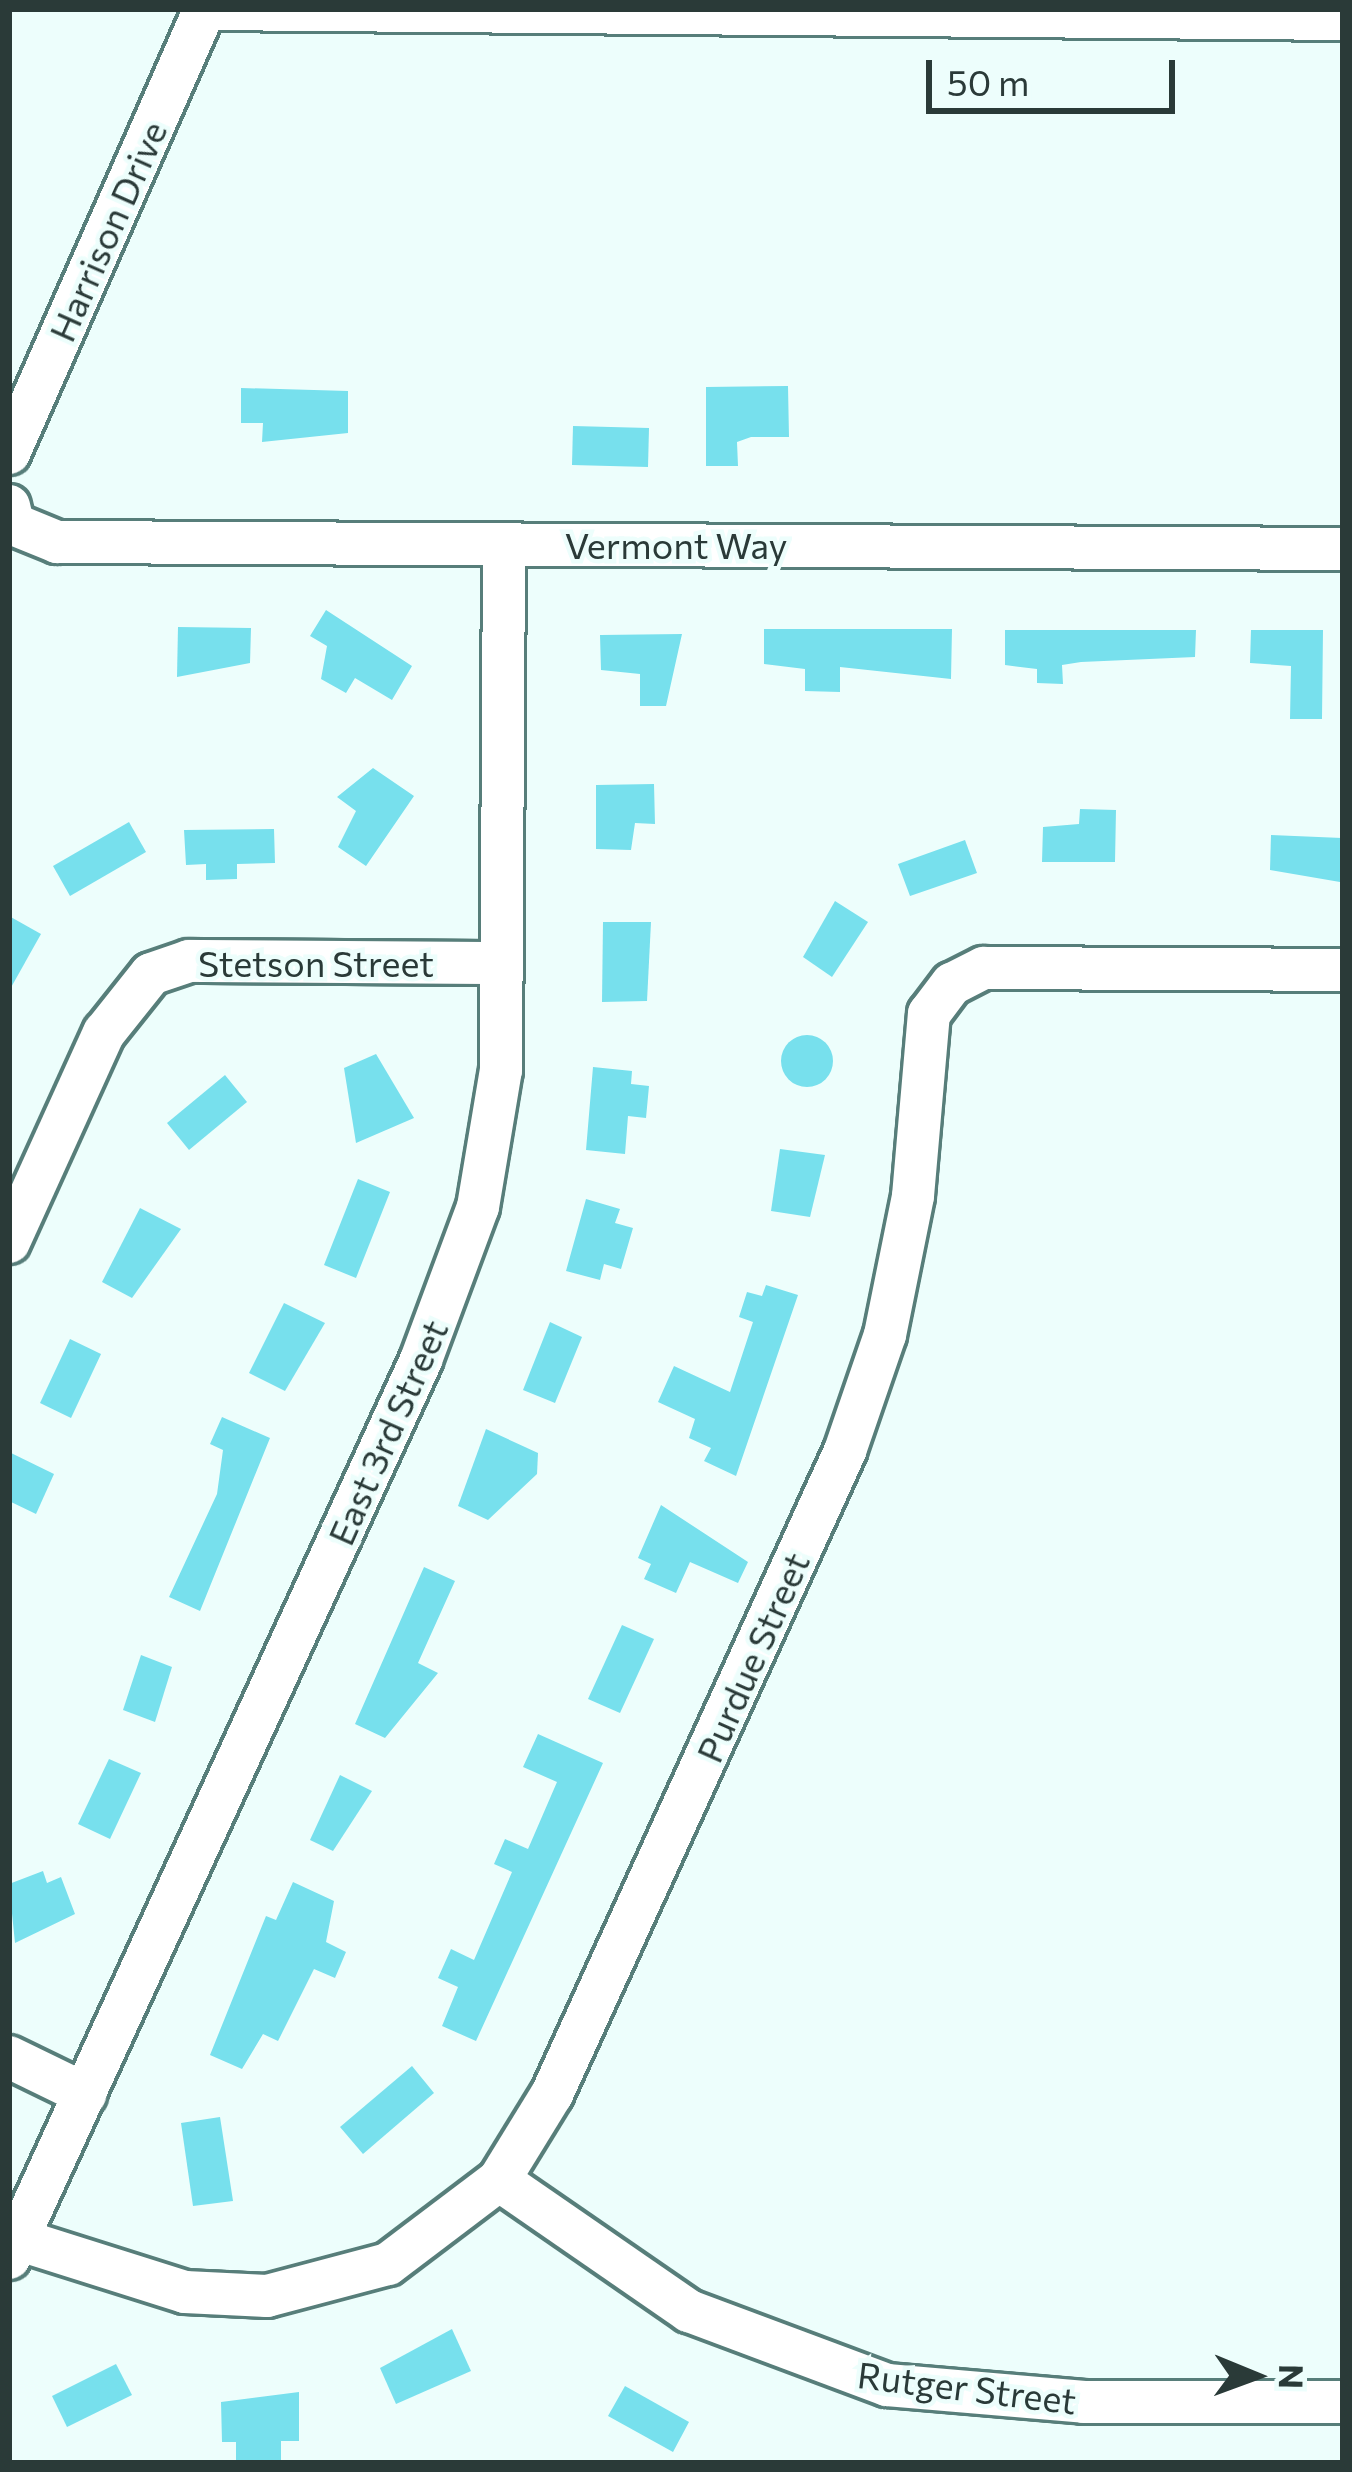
<!DOCTYPE html>
<html>
<head>
<meta charset="utf-8">
<style>
	body { margin:0 }
	#map { position:relative; width:1352px; height:2472px; overflow:hidden; background:#edfefc; font-family:Commissioner,sans-serif }
	div>[style] { position:absolute }
	.building>* { inset:0; background:#77e0ed }
	.round { border-radius:50% }
	.roads { filter:drop-shadow(3px 0 #577e7a) drop-shadow(-3px 0 #577e7a) drop-shadow(0 3px #577e7a) drop-shadow(0 -3px #577e7a) }
	.minor>* { height:42px; margin:-21px; padding:0 21px; transform-origin:21px; border-radius:21px; background:#fff }
	span { translate:-50% -50%; white-space:nowrap; text-align:center; line-height:1.15; -webkit-text-stroke:9px #edfefc; paint-order:stroke }
	.street-label { font-size:36px; color:#2a3a38 }
	.frame { position:absolute; inset:0; border:12px solid #2a3a38; pointer-events:none }
	.north { position:absolute; left:1196px; top:2316px; width:120px; height:120px; -webkit-text-stroke:9px #edfefc; paint-order:stroke; rotate:91deg; font-size:33px; font-weight:700; line-height:48px; text-align:center; color:#2a3a38 }
	.north::after { content:''; display:block; margin:auto; width:42px; height:54px; background:#2a3a38; clip-path:polygon(50% 0,100% 100%,50% 72%,0 100%) }
	.scale { position:absolute; left:926px; top:60px; width:249px; height:54px; box-sizing:border-box; border:6px solid #2a3a38; border-top:0; padding-left:15px; font-size:36px; line-height:42px; white-space:nowrap; color:#2a3a38; -webkit-text-stroke:9px #edfefc; paint-order:stroke }
</style>
</head>
<body>
<div id="map">
	<div class="building">
		<i style="clip-path:polygon(788px 386px,789px 437px,751px 437px,737px 442px,738px 466px,706px 466px,706px 387px)"></i>
		<i style="clip-path:polygon(241px 388px,348px 391px,348px 433px,262px 442px,263px 423px,241px 423px)"></i>
		<i style="clip-path:polygon(573px 426px,649px 428px,648px 467px,572px 465px)"></i>
		<i style="clip-path:polygon(326px 610px,412px 666px,392px 700px,355px 678px,346px 693px,321px 679px,327px 646px,310px 636px)"></i>
		<i style="clip-path:polygon(178px 627px,251px 628px,250px 663px,177px 677px)"></i>
		<i style="clip-path:polygon(764px 629px,952px 629px,951px 679px,840px 667px,840px 692px,805px 691px,805px 669px,764px 664px)"></i>
		<i style="clip-path:polygon(1005px 630px,1196px 630px,1195px 657px,1081px 662px,1062px 665px,1063px 684px,1037px 683px,1037px 669px,1005px 665px)"></i>
		<i style="clip-path:polygon(1251px 630px,1323px 630px,1322px 719px,1290px 719px,1291px 666px,1250px 663px)"></i>
		<i style="clip-path:polygon(682px 634px,666px 706px,640px 706px,640px 674px,601px 670px,600px 635px)"></i>
		<i style="clip-path:polygon(373px 768px,414px 796px,366px 866px,338px 847px,356px 811px,337px 797px)"></i>
		<i style="clip-path:polygon(654px 784px,655px 824px,635px 823px,631px 850px,596px 849px,596px 785px)"></i>
		<i style="clip-path:polygon(1080px 809px,1116px 810px,1115px 862px,1042px 862px,1043px 827px,1079px 824px)"></i>
		<i style="clip-path:polygon(129px 822px,146px 852px,70px 896px,53px 866px)"></i>
		<i style="clip-path:polygon(274px 829px,275px 863px,237px 864px,237px 879px,206px 880px,206px 864px,186px 865px,184px 830px)"></i>
		<i style="clip-path:polygon(1271px 835px,1342px 838px,1340px 882px,1270px 870px)"></i>
		<i style="clip-path:polygon(965px 840px,977px 873px,910px 896px,898px 864px)"></i>
		<i style="clip-path:polygon(835px 901px,868px 922px,832px 977px,803px 957px)"></i>
		<i style="clip-path:polygon(9px 916px,41px 934px,9px 991px)"></i>
		<i style="clip-path:polygon(603px 922px,651px 922px,647px 1001px,602px 1002px)"></i>
		<i class="round" style="left:781px;top:1035px;width:52px;height:52px"></i>
		<i style="clip-path:polygon(376px 1054px,414px 1118px,356px 1143px,344px 1068px)"></i>
		<i style="clip-path:polygon(593px 1067px,632px 1071px,631px 1084px,649px 1086px,646px 1118px,628px 1116px,625px 1154px,586px 1150px)"></i>
		<i style="clip-path:polygon(225px 1075px,247px 1102px,189px 1150px,167px 1123px)"></i>
		<i style="clip-path:polygon(780px 1149px,825px 1155px,810px 1217px,771px 1211px)"></i>
		<i style="clip-path:polygon(358px 1179px,390px 1192px,356px 1278px,324px 1265px)"></i>
		<i style="clip-path:polygon(586px 1199px,620px 1209px,615px 1223px,633px 1228px,621px 1269px,604px 1264px,600px 1280px,566px 1271px)"></i>
		<i style="clip-path:polygon(140px 1208px,181px 1229px,132px 1298px,102px 1282px)"></i>
		<i style="clip-path:polygon(766px 1285px,798px 1295px,736px 1476px,704px 1461px,711px 1448px,689px 1438px,695px 1419px,658px 1402px,674px 1366px,730px 1392px,753px 1322px,739px 1317px,747px 1292px,762px 1296px)"></i>
		<i style="clip-path:polygon(284px 1303px,325px 1323px,285px 1391px,249px 1373px)"></i>
		<i style="clip-path:polygon(550px 1322px,582px 1337px,555px 1403px,523px 1390px)"></i>
		<i style="clip-path:polygon(70px 1339px,101px 1354px,71px 1418px,40px 1403px)"></i>
		<i style="clip-path:polygon(222px 1417px,270px 1438px,200px 1611px,169px 1597px,217px 1494px,223px 1450px,210px 1444px)"></i>
		<i style="clip-path:polygon(486px 1429px,538px 1453px,537px 1474px,488px 1520px,458px 1506px)"></i>
		<i style="clip-path:polygon(9px 1452px,54px 1474px,36px 1514px,9px 1501px)"></i>
		<i style="clip-path:polygon(661px 1505px,748px 1562px,738px 1583px,690px 1562px,676px 1593px,644px 1579px,651px 1564px,638px 1558px)"></i>
		<i style="clip-path:polygon(424px 1567px,455px 1581px,418px 1663px,438px 1673px,385px 1738px,355px 1724px)"></i>
		<i style="clip-path:polygon(622px 1625px,654px 1639px,620px 1713px,588px 1699px)"></i>
		<i style="clip-path:polygon(141px 1655px,172px 1667px,155px 1722px,123px 1710px)"></i>
		<i style="clip-path:polygon(538px 1734px,603px 1763px,476px 2041px,442px 2026px,458px 1987px,438px 1978px,451px 1949px,474px 1960px,512px 1872px,494px 1864px,505px 1839px,528px 1849px,557px 1782px,523px 1767px)"></i>
		<i style="clip-path:polygon(109px 1759px,141px 1773px,110px 1839px,78px 1824px)"></i>
		<i style="clip-path:polygon(340px 1775px,372px 1791px,333px 1851px,310px 1840px)"></i>
		<i style="clip-path:polygon(43px 1871px,47px 1883px,61px 1877px,75px 1914px,15px 1943px,9px 1884px)"></i>
		<i style="clip-path:polygon(293px 1882px,334px 1901px,326px 1942px,346px 1952px,335px 1978px,314px 1969px,278px 2041px,263px 2034px,242px 2069px,210px 2055px,266px 1916px,276px 1920px)"></i>
		<i style="clip-path:polygon(412px 2066px,434px 2093px,363px 2154px,340px 2127px)"></i>
		<i style="clip-path:polygon(220px 2117px,233px 2201px,193px 2206px,181px 2123px)"></i>
		<i style="clip-path:polygon(452px 2329px,471px 2371px,396px 2404px,380px 2368px)"></i>
		<i style="clip-path:polygon(116px 2364px,132px 2395px,67px 2427px,52px 2396px)"></i>
		<i style="clip-path:polygon(625px 2386px,689px 2422px,673px 2452px,608px 2416px)"></i>
		<i style="clip-path:polygon(299px 2392px,299px 2441px,281px 2441px,281px 2462px,236px 2463px,236px 2442px,222px 2442px,221px 2402px)"></i>
	</div>
	<div class="roads">
		<div class="minor">
			<i style="left:9px;top:453px;width:485px;rotate:-66.2deg"></i>
			<i style="left:205px;top:9px;width:1138px;rotate:0.5deg"></i>
			<i style="left:9px;top:506px;width:18px;rotate:77deg"></i>
			<i style="left:13px;top:524px;width:48px;rotate:22.2deg"></i>
			<i style="left:57px;top:542px;width:1286px;rotate:0.31deg"></i>
			<i style="left:9px;top:1242px;width:230px;rotate:-65.6deg"></i>
			<i style="left:104px;top:1033px;width:75px;rotate:-51.5deg"></i>
			<i style="left:151px;top:974px;width:40px;rotate:-18.9deg"></i>
			<i style="left:189px;top:961px;width:312px;rotate:0.4deg"></i>
			<i style="left:9px;top:2057px;width:85px;rotate:26deg"></i>
			<i style="left:499px;top:2180px;width:231px;rotate:34.6deg"></i>
			<i style="left:689px;top:2311px;width:211px;rotate:20.5deg"></i>
			<i style="left:887px;top:2385px;width:198px;rotate:4.9deg"></i>
			<i style="left:1084px;top:2402px;width:259px"></i>
			<i style="left:17px;top:2239px;width:176px;rotate:17.5deg"></i>
			<i style="left:185px;top:2292px;width:82px;rotate:2.8deg"></i>
			<i style="left:267px;top:2296px;width:125px;rotate:-14.8deg"></i>
			<i style="left:388px;top:2264px;width:139px;rotate:-37.1deg"></i>
			<i style="left:499px;top:2180px;width:101px;rotate:-58.4deg"></i>
			<i style="left:552px;top:2094px;width:707px;rotate:-65.5deg"></i>
			<i style="left:845px;top:1451px;width:123px;rotate:-71deg"></i>
			<i style="left:885px;top:1335px;width:142px;rotate:-78.6deg"></i>
			<i style="left:913px;top:1196px;width:183px;rotate:-85deg"></i>
			<i style="left:929px;top:1014px;width:38px;rotate:-53deg"></i>
			<i style="left:952px;top:984px;width:36px;rotate:-27deg"></i>
			<i style="left:984px;top:968px;width:359px;rotate:0.3deg"></i>
			<i style="left:9px;top:2258px;width:988px;rotate:-65.35deg"></i>
			<i style="left:421px;top:1360px;width:163px;rotate:-69.6deg"></i>
			<i style="left:478px;top:1207px;width:139px;rotate:-80.5deg"></i>
			<i style="left:501px;top:1070px;width:526px;rotate:-89.67deg"></i>
		</div>
	</div>
	<div class="street-label">
		<span style="left:107px;top:231px;rotate:-66deg">Harrison Drive</span>
		<span style="left:676px;top:545px">Vermont Way</span>
		<span style="left:316px;top:963px">Stetson Street</span>
		<span style="left:387px;top:1432px;rotate:-66deg">East 3rd Street</span>
		<span style="left:752px;top:1657px;rotate:-66deg">Purdue Street</span>
		<span style="left:967px;top:2387px;rotate:7deg">Rutger Street</span>
	</div>
	<div class="frame"></div>
	<div class="north">N</div>
	<div class="scale">50 m</div>
</div>
</body>
</html>
